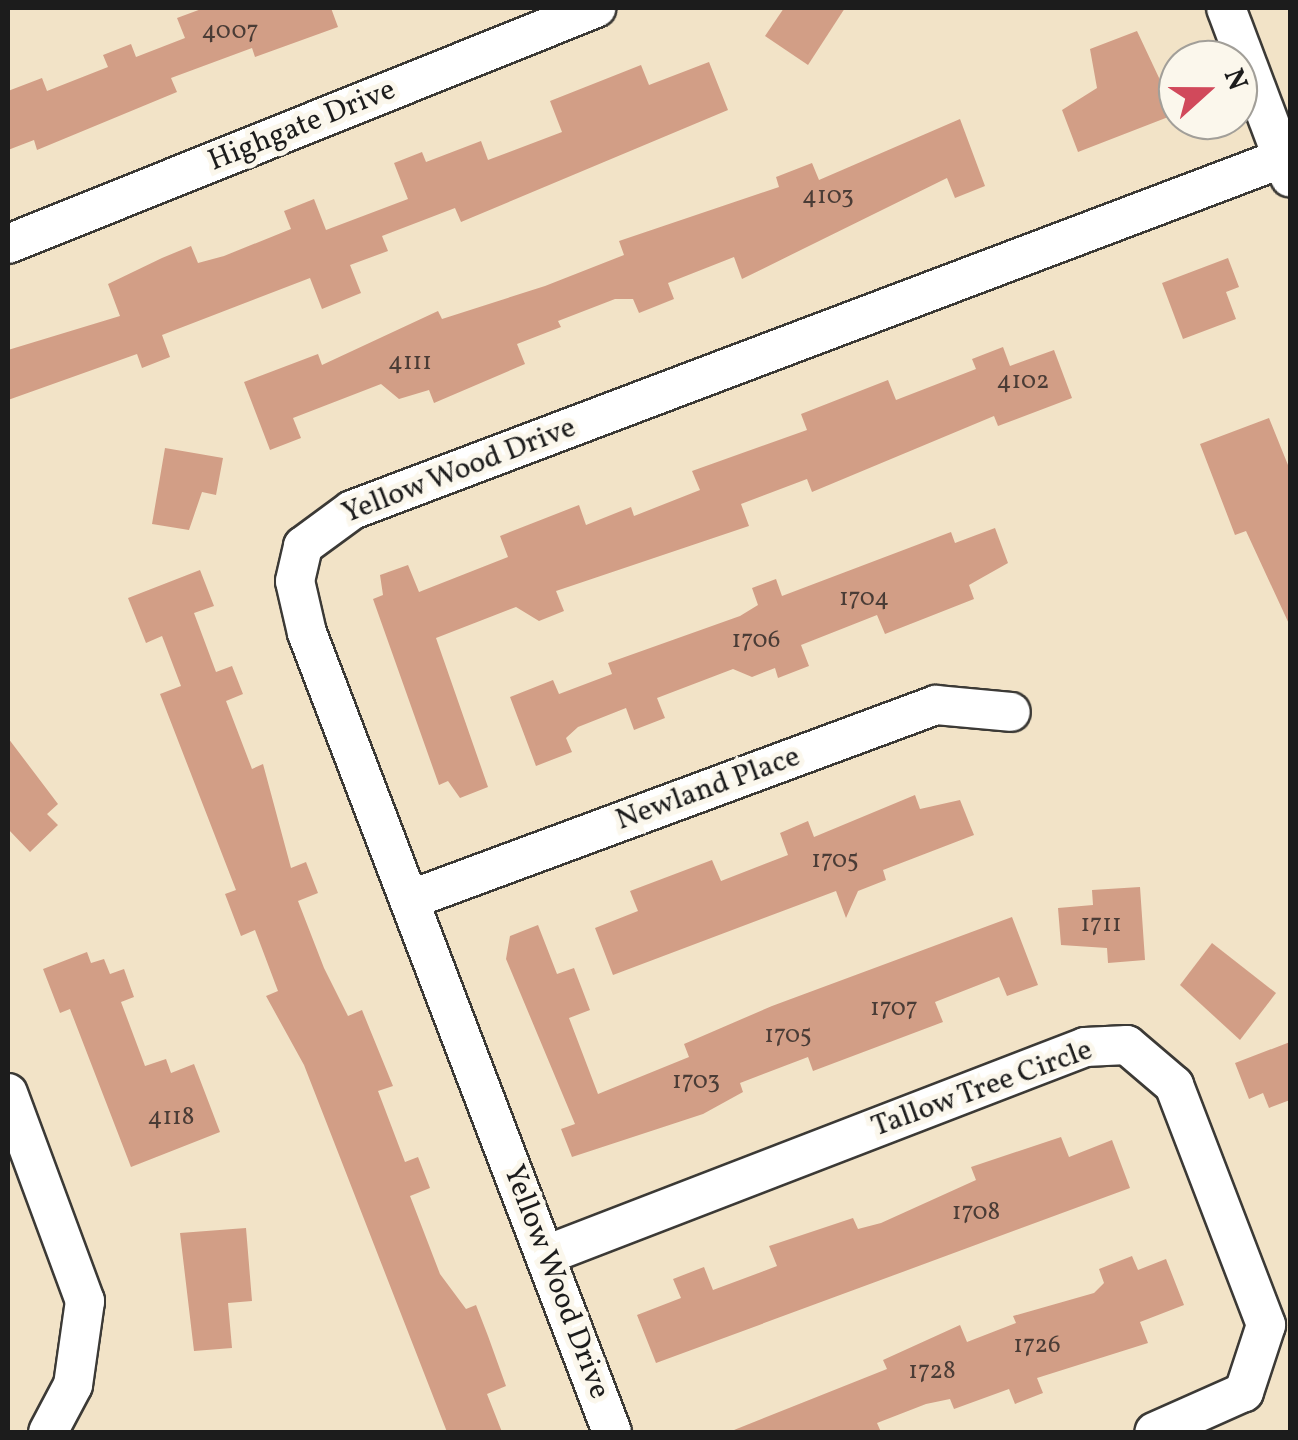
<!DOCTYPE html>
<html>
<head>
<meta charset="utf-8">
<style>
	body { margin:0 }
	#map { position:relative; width:1298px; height:1440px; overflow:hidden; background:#f2e3c7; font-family:Vollkorn,serif }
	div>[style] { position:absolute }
	.building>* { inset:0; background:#d29e86 }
	.roads { filter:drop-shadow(2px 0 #3c3a36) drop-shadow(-2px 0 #3c3a36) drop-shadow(0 2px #3c3a36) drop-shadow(0 -2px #3c3a36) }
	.minor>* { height:38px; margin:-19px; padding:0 19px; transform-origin:19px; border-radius:19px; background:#fff }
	span { translate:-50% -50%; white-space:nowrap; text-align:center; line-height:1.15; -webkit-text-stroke:10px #fbf7ec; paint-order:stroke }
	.number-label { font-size:25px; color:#4a3c36 }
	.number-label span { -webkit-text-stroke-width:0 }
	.street-label { font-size:30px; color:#1c1c1c }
	.frame { position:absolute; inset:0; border:10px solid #1c1c1c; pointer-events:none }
	.north { position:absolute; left:1158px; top:40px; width:100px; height:100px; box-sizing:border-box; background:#fbf7ec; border:2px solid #a29f99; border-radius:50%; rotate:69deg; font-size:28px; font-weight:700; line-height:40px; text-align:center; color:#1c1c1c }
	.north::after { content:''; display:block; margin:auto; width:35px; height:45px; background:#d1495b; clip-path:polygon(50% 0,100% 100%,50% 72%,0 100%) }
</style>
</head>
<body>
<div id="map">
	<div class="building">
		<i style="clip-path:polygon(204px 8px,331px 8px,338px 27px,255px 57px,252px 48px,171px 78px,177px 92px,37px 150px,34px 140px,8px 150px,8px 91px,42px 78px,47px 91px,108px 67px,103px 55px,131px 44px,136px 57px,185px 38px,177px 18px)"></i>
		<i style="clip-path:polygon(784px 8px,845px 8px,808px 65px,765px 36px)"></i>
		<i style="clip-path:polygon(1137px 31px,1176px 114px,1078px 152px,1062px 110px,1097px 88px,1090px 49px)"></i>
		<i style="clip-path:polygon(709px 62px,728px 110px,461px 222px,455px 208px,382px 236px,388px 251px,350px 265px,361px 293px,322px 309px,310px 278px,162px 335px,170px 357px,142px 368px,137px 354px,8px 400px,8px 350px,120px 316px,108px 284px,162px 258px,191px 246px,198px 263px,224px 256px,291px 229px,284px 211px,314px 199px,326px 230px,408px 199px,394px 163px,422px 152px,426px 162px,481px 141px,488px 160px,562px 132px,550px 101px,641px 65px,649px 85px)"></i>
		<i style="clip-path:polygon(960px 119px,985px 186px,955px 198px,947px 178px,742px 279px,734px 257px,668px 283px,674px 299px,639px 313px,633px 299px,615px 299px,558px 321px,561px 327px,517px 344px,525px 364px,434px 403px,429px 390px,399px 399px,381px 384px,293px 418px,301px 438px,270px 450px,244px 382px,318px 354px,322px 365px,438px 311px,442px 319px,545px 286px,624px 255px,619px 241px,779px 187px,776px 177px,812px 163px,819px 180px)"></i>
		<i style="clip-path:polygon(1228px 258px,1239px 287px,1226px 292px,1236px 319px,1183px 339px,1162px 283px)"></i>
		<i style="clip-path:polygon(1003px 347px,1010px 366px,1054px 350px,1072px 398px,998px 426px,994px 416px,812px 492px,807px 479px,741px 504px,749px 526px,556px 591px,564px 611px,539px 621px,516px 607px,436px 638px,488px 787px,460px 798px,448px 781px,439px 785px,373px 599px,383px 595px,380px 575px,408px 565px,419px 592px,508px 557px,500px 536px,579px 505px,586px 525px,631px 507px,634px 516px,700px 490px,692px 471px,807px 430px,801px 414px,888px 380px,896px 400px,976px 369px,972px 359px)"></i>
		<i style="clip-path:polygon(1269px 418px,1290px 470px,1290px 626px,1246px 531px,1235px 535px,1200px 444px)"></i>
		<i style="clip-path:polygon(165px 448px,223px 458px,216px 495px,202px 492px,189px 530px,152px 524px)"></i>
		<i style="clip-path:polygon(995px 528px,1008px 563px,969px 585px,974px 599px,885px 634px,877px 615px,801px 645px,809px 666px,778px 678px,775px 668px,752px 677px,733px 669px,657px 698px,665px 718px,634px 730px,626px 708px,578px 727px,566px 738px,572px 752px,536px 766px,510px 697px,553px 680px,559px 694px,612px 674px,608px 663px,740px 616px,758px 605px,752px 588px,776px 579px,782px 596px,951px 532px,955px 543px)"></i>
		<i style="clip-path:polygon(200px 570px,214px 606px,194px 613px,216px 672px,232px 666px,243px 694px,226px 701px,252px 769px,263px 764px,291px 868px,306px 862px,318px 893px,298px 901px,324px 968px,348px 1016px,362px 1010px,393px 1086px,378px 1091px,405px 1162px,418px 1157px,430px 1188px,410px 1196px,440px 1274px,466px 1309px,476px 1305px,488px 1336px,506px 1386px,487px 1394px,502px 1432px,447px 1432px,304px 1065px,266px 996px,278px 991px,255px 930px,241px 936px,225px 894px,236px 890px,160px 694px,181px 686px,162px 636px,146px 643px,128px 598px)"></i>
		<i style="clip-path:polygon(8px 738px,58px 804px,47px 814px,58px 825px,30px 852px,8px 829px)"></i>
		<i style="clip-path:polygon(915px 795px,920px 809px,960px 800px,974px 835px,883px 870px,886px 880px,858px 891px,846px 918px,836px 891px,613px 975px,595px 928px,638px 911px,630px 891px,712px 860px,721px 881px,788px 855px,780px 833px,808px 821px,814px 837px)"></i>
		<i style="clip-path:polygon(1140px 887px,1145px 960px,1108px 963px,1107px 948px,1061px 945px,1058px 908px,1093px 905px,1092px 890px)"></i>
		<i style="clip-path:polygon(1012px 917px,1038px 985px,1007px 996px,999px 977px,935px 1002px,943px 1022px,813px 1071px,808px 1057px,740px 1083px,743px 1092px,703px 1114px,572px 1157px,561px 1129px,575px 1124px,506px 959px,510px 936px,538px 925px,557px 974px,574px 968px,590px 1010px,569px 1018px,598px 1094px,689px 1057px,684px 1044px,772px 1006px)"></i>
		<i style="clip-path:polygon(1212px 943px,1276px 993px,1240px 1040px,1180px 985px)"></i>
		<i style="clip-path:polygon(87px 952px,91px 963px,104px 959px,110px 974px,124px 969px,134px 997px,121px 1002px,145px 1066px,166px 1059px,171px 1073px,194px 1064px,220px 1132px,131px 1167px,70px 1009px,60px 1013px,43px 969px)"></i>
		<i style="clip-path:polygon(1290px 1042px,1290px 1100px,1269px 1108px,1263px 1093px,1249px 1099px,1235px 1063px)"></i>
		<i style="clip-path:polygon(1061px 1137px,1069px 1157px,1112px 1140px,1130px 1188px,656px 1363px,637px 1315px,681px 1298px,673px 1279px,704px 1267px,713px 1290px,777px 1266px,769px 1246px,853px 1218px,858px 1229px,881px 1223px,976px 1180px,971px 1167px)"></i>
		<i style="clip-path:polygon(246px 1228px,252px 1301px,228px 1303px,232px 1348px,194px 1351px,180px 1233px)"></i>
		<i style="clip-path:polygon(1132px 1256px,1138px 1270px,1166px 1259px,1184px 1305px,1140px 1322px,1148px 1343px,1037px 1378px,1043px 1393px,1015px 1404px,1009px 1389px,954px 1409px,950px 1399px,926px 1404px,877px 1423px,881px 1432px,729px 1432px,887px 1369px,883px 1360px,960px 1325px,967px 1342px,1016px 1323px,1013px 1316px,1094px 1293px,1104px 1283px,1099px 1269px)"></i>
	</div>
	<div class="roads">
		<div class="minor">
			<i style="left:1226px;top:8px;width:181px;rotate:69.3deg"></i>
			<i style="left:8px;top:244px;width:634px;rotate:-21.87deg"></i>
			<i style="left:409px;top:900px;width:562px;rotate:-20.31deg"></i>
			<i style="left:936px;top:705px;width:75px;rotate:5.3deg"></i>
			<i style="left:8px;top:1093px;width:222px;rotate:69.7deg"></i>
			<i style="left:85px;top:1301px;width:85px;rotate:98.1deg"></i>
			<i style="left:73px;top:1385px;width:53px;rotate:118deg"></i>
			<i style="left:546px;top:1255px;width:578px;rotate:-21.1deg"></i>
			<i style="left:1085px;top:1047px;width:42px;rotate:-2.7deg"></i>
			<i style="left:1127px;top:1045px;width:62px;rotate:40.4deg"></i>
			<i style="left:1174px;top:1085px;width:257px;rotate:69deg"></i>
			<i style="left:1266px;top:1325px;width:71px;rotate:108.2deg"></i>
			<i style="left:1244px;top:1392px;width:98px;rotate:156deg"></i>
			<i style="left:612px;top:1432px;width:855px;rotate:-110.89deg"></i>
			<i style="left:307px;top:633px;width:53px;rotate:-103deg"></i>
			<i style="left:295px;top:581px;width:36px;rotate:-77deg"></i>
			<i style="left:303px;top:546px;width:61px;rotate:-36.3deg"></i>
			<i style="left:352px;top:510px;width:995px;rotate:-20.71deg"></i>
		</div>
	</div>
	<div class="number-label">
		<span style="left:230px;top:32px">4007</span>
		<span style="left:828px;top:197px">4103</span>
		<span style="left:410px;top:363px">4111</span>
		<span style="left:1023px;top:382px">4102</span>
		<span style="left:864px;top:599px">1704</span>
		<span style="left:756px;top:641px">1706</span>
		<span style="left:835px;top:861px">1705</span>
		<span style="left:1101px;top:925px">1711</span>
		<span style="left:894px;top:1009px">1707</span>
		<span style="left:788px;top:1036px">1705</span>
		<span style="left:696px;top:1082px">1703</span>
		<span style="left:171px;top:1118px">4118</span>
		<span style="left:976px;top:1213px">1708</span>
		<span style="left:1037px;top:1346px">1726</span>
		<span style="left:932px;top:1372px">1728</span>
	</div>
	<div class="street-label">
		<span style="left:302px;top:126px;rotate:-22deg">Highgate Drive</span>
		<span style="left:459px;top:471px;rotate:-21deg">Yellow Wood Drive</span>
		<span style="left:708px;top:789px;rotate:-20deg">Newland Place</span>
		<span style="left:982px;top:1089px;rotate:-20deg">Tallow Tree Circle</span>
		<span style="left:556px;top:1282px;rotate:69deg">Yellow Wood Drive</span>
	</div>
	<div class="frame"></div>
	<div class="north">N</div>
</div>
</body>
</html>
